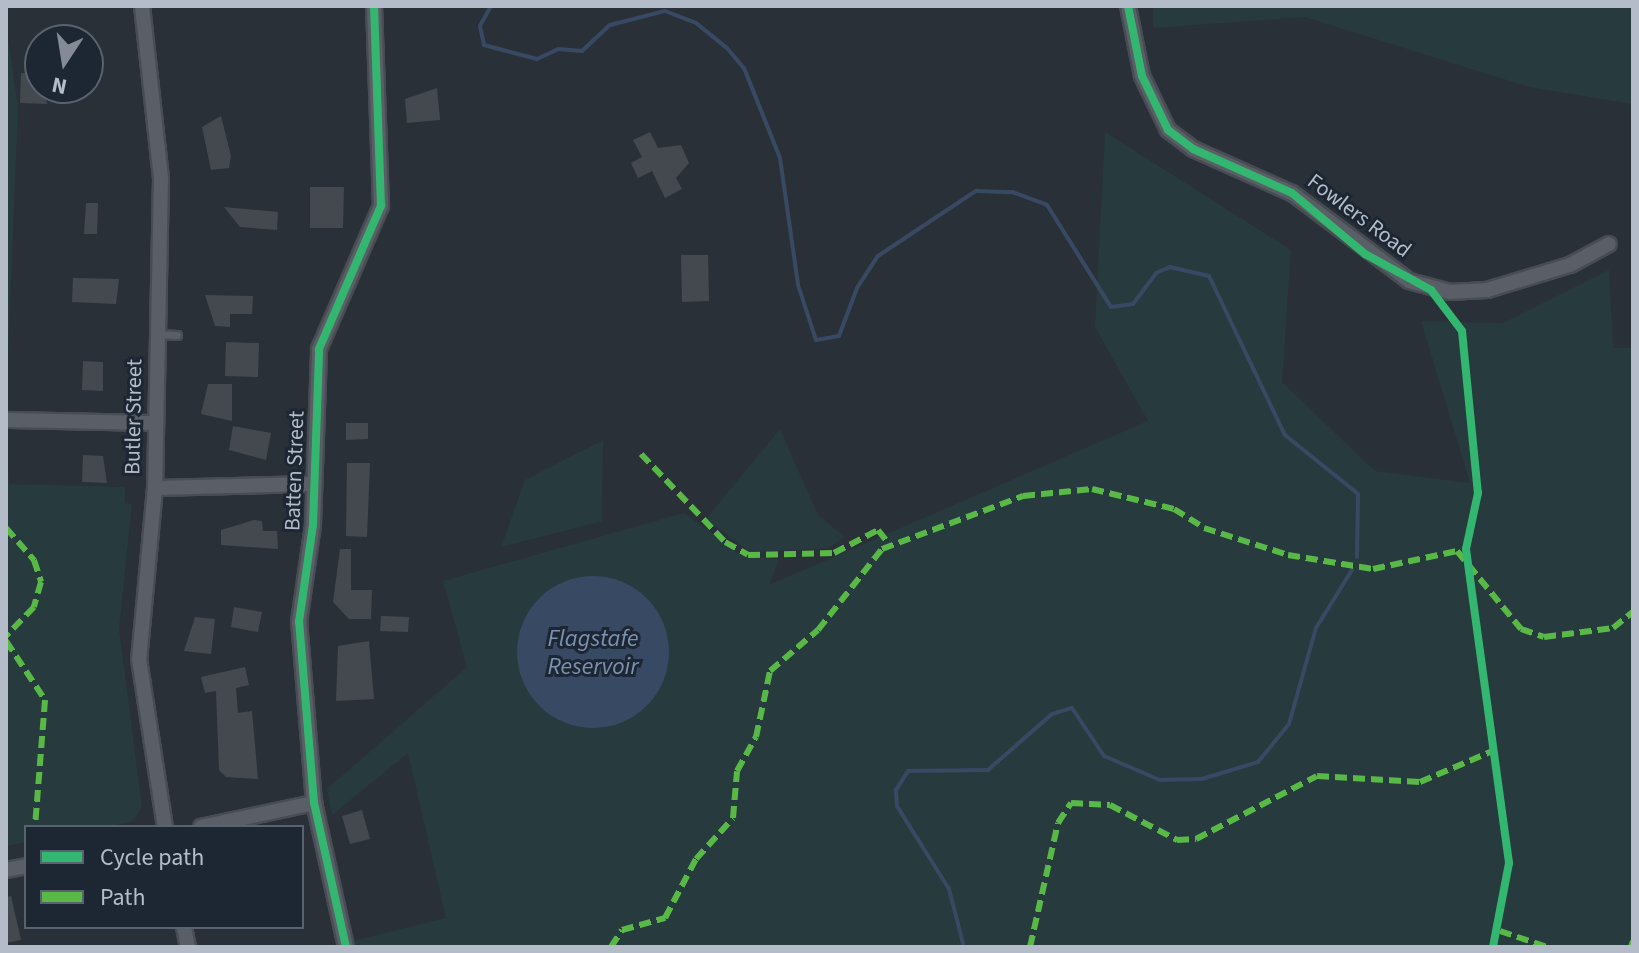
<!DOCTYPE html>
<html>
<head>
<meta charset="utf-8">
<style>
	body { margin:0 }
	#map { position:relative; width:1639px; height:953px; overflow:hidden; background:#2a3038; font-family:"Source Sans 3",sans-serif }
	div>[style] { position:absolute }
	.green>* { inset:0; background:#273a3e }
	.water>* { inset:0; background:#384963 }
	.round { border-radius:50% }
	.stream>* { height:4px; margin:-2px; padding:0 2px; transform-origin:2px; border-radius:2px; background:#384963 }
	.building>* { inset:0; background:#444950 }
	.roads { filter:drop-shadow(2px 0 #484c53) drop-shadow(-2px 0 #484c53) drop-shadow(0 2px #484c53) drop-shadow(0 -2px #484c53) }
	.service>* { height:7px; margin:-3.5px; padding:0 3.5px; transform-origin:3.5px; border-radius:3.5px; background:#5a5e66 }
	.minor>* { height:14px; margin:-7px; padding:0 7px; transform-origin:7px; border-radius:7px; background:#5a5e66 }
	.quiet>* { height:6px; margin-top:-3px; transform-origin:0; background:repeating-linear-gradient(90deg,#58b947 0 12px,transparent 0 18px) }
	.cycleway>* { height:8px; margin:-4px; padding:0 4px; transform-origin:4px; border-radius:4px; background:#33b770 }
	span { translate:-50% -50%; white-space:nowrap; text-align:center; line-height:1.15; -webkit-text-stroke:6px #1d2633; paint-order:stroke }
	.street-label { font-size:22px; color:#b4bcc9 }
	.water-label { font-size:24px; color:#7c92b1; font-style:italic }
	.frame { position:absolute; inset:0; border:8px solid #b4bcc9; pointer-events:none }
	.legend { position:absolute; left:24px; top:825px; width:280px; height:104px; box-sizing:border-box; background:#1d2633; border:2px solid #59626f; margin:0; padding:10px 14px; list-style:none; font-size:24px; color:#b4bcc9 }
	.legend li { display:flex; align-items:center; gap:16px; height:40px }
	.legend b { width:40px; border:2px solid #59626f }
	.north { position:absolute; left:24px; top:24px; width:80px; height:80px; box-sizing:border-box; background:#1d2633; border:2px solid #59626f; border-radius:50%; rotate:192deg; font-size:22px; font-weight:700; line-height:32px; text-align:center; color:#b4bcc9 }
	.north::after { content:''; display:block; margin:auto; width:28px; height:36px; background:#848b96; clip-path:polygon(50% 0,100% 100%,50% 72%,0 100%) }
</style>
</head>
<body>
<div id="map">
	<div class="green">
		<i style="clip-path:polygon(1153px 6px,1633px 6px,1633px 104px,1529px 87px,1305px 17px,1153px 28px)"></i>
		<i style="clip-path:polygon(6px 24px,18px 108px,6px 407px)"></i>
		<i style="clip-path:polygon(1105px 132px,1291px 250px,1282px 382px,1375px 471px,1470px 483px,1421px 321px,1503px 323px,1609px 270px,1613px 348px,1633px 348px,1633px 947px,328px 947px,446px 918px,408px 753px,332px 815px,327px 789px,467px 667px,443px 581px,684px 513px,741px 555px,779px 560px,769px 585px,1148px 421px,1095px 327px)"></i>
		<i style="clip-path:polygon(780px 429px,818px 515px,845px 537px,828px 548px,750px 552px,706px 519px)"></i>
		<i style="clip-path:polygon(6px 431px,9px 484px,125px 487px,125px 503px,132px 504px,119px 629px,142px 807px,132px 822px,105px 827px,26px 827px,26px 842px,6px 846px)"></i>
		<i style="clip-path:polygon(603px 440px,602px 521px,501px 547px,525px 480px)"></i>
	</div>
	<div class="water">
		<i class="round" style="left:517px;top:576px;width:152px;height:152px"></i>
	</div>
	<div class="stream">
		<i style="left:491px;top:6px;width:23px;rotate:119deg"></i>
		<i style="left:480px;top:26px;width:19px;rotate:78deg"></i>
		<i style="left:484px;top:45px;width:55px;rotate:14.8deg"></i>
		<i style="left:537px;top:59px;width:23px;rotate:-25deg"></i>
		<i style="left:558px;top:49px;width:24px;rotate:5deg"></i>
		<i style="left:582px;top:51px;width:38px;rotate:-43deg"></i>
		<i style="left:610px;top:25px;width:57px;rotate:-14.3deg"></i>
		<i style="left:665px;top:11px;width:33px;rotate:21deg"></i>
		<i style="left:696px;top:23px;width:40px;rotate:39deg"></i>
		<i style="left:727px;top:48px;width:26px;rotate:50deg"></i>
		<i style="left:744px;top:68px;width:97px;rotate:68.2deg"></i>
		<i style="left:780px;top:158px;width:128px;rotate:81.9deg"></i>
		<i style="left:798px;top:285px;width:58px;rotate:71.9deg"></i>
		<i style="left:816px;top:340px;width:23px;rotate:-10deg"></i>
		<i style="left:839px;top:336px;width:51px;rotate:-69.4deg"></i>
		<i style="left:857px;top:288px;width:38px;rotate:-57deg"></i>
		<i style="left:878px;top:256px;width:118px;rotate:-33.6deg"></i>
		<i style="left:976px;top:191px;width:36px;rotate:2deg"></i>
		<i style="left:1012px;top:192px;width:37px;rotate:20deg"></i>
		<i style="left:1047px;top:205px;width:120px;rotate:57.9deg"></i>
		<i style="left:1111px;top:307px;width:22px;rotate:-8deg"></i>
		<i style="left:1133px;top:304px;width:39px;rotate:-53deg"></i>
		<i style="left:1156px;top:273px;width:15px;rotate:-23deg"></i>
		<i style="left:1170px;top:267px;width:40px;rotate:13deg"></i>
		<i style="left:1209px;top:276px;width:176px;rotate:64.5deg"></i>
		<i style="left:1285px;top:435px;width:94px;rotate:38.9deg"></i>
		<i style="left:1358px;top:494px;width:63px;rotate:90.9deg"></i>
		<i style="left:964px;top:947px;width:60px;rotate:-104.5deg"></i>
		<i style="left:949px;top:889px;width:98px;rotate:-122.1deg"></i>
		<i style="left:897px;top:806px;width:16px;rotate:-94deg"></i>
		<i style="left:896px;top:790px;width:22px;rotate:-58deg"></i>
		<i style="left:908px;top:771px;width:80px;rotate:-0.7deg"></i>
		<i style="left:988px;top:770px;width:85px;rotate:-41.2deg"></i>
		<i style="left:1052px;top:714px;width:21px;rotate:-17deg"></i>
		<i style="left:1072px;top:708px;width:58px;rotate:56.3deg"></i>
		<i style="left:1104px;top:756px;width:61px;rotate:23.2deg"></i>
		<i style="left:1160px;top:780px;width:42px;rotate:-1.4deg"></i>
		<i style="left:1202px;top:779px;width:59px;rotate:-16.9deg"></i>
		<i style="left:1258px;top:762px;width:49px;rotate:-50.8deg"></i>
		<i style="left:1289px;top:724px;width:100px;rotate:-74.3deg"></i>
		<i style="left:1316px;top:628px;width:68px;rotate:-58.2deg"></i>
	</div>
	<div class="building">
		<i style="clip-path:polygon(21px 73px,40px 73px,47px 104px,20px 103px)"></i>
		<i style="clip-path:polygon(437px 88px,440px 120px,407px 123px,405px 99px)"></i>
		<i style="clip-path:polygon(221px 116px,231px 156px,229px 168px,211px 170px,202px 127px)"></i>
		<i style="clip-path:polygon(650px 132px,658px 148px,681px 145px,689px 163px,676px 178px,682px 189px,665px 198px,652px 171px,638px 178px,631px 163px,642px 157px,633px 140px)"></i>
		<i style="clip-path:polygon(310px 187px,344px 187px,343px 228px,310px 228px)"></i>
		<i style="clip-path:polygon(86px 203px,98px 203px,97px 234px,84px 234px)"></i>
		<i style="clip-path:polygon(224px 207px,278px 212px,277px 230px,240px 227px)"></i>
		<i style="clip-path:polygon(681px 255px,708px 255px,709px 301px,682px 302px)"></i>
		<i style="clip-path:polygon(73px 278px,119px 279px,116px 304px,72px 302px)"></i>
		<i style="clip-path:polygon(205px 295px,253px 296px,252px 314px,230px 314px,230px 327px,215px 326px)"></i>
		<i style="clip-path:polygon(226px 342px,259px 343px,258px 377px,225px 376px)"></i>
		<i style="clip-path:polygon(83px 361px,103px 362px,103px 391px,82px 390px)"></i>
		<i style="clip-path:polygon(208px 384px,232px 384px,232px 421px,201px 414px)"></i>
		<i style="clip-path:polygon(346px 423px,368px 423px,368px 439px,346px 440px)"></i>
		<i style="clip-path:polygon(233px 426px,271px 433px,266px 460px,229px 450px)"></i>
		<i style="clip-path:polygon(83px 455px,103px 456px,107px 483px,82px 482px)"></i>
		<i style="clip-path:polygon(347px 463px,370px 463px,367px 537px,346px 536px)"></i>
		<i style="clip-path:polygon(254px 520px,262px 521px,263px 531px,277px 531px,278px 549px,221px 545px,221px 530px)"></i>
		<i style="clip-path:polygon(340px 549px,351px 549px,351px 590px,372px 590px,371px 619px,349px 619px,333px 602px)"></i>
		<i style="clip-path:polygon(234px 607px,262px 612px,258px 632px,231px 627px)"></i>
		<i style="clip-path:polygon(381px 616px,409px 617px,408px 632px,380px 631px)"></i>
		<i style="clip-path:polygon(195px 617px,215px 619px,211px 654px,184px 651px)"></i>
		<i style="clip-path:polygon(369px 641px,374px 699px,336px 701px,338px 646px)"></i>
		<i style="clip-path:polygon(245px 667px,249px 685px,236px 688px,238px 713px,252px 711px,258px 779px,226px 777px,219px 770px,216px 691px,205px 693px,201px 677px)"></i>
		<i style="clip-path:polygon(362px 810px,370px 839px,350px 844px,342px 816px)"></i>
		<i style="clip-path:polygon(11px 896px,21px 940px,6px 943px,6px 897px)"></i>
	</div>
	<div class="roads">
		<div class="service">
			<i style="left:158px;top:334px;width:19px;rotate:3deg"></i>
		</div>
		<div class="minor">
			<i style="left:142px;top:6px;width:173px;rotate:83.7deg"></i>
			<i style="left:161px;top:178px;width:310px;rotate:91.1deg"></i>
			<i style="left:155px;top:488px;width:172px;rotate:95.3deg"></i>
			<i style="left:139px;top:659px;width:170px;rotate:81.2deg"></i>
			<i style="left:1128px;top:6px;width:71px;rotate:78.7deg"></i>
			<i style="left:1142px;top:76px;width:60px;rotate:64.3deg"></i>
			<i style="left:1168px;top:130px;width:31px;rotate:37deg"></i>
			<i style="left:1193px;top:149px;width:108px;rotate:24deg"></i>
			<i style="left:1292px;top:193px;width:146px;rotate:36.9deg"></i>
			<i style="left:1409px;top:281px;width:42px;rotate:15deg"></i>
			<i style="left:1450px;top:292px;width:37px;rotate:-3deg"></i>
			<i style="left:1487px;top:290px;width:87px;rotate:-16.8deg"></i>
			<i style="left:1570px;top:265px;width:44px;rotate:-28.3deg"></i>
			<i style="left:6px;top:420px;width:149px;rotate:1.2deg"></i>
			<i style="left:155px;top:488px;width:157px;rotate:-1.5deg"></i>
			<i style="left:201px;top:827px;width:116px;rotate:-12deg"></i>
			<i style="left:6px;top:870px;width:20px;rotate:-11deg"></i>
			<i style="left:184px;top:927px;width:20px;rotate:79deg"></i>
			<i style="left:346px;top:947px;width:148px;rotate:-102.5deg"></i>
			<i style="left:314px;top:803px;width:182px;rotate:-94.7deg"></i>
			<i style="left:299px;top:622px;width:98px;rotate:-81.8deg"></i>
			<i style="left:313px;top:525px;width:176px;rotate:-88deg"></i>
			<i style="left:319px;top:349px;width:156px;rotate:-66.6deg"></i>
			<i style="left:381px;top:206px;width:200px;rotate:-92deg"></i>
		</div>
	</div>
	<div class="quiet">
		<i style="left:641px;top:454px;width:122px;rotate:46.3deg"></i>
		<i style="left:725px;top:542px;width:26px;rotate:29deg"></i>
		<i style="left:748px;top:555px;width:86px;rotate:-1.3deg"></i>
		<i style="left:834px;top:553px;width:50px;rotate:-27.6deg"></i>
		<i style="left:878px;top:530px;width:18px;rotate:52deg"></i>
		<i style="left:6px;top:528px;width:43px;rotate:48.8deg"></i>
		<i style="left:34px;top:560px;width:23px;rotate:72deg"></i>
		<i style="left:41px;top:582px;width:26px;rotate:106deg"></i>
		<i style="left:34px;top:607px;width:40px;rotate:134deg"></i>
		<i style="left:6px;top:641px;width:71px;rotate:56.5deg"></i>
		<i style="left:45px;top:700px;width:127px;rotate:94.5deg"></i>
		<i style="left:1500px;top:931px;width:50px;rotate:18.8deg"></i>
		<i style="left:611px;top:947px;width:20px;rotate:-57deg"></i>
		<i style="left:622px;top:930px;width:45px;rotate:-15.6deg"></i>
		<i style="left:665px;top:918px;width:67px;rotate:-62.3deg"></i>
		<i style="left:696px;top:859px;width:55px;rotate:-47.9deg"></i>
		<i style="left:733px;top:818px;width:47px;rotate:-85.1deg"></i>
		<i style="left:737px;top:771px;width:39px;rotate:-61deg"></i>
		<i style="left:756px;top:737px;width:67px;rotate:-78deg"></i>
		<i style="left:770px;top:671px;width:63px;rotate:-40.5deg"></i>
		<i style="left:818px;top:630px;width:103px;rotate:-51.7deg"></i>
		<i style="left:882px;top:549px;width:151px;rotate:-20.6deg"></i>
		<i style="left:1023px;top:496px;width:69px;rotate:-5.8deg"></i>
		<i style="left:1092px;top:489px;width:84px;rotate:13.7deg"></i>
		<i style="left:1174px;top:509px;width:36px;rotate:32deg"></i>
		<i style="left:1204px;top:528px;width:88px;rotate:17.8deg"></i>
		<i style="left:1288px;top:555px;width:86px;rotate:9.4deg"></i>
		<i style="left:1373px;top:569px;width:86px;rotate:-12.1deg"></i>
		<i style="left:1457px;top:551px;width:101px;rotate:50.6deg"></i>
		<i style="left:1521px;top:629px;width:24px;rotate:19deg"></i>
		<i style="left:1544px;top:637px;width:70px;rotate:-7.4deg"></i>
		<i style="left:1613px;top:628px;width:26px;rotate:-39deg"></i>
		<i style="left:1030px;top:947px;width:127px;rotate:-77.3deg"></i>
		<i style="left:1058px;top:823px;width:24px;rotate:-57deg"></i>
		<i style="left:1071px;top:803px;width:39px;rotate:3deg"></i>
		<i style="left:1110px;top:805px;width:76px;rotate:27.6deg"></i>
		<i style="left:1177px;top:840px;width:19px;rotate:-3deg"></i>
		<i style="left:1196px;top:839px;width:136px;rotate:-27.5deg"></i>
		<i style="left:1317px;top:776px;width:103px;rotate:3.3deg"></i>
		<i style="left:1420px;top:782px;width:82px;rotate:-23.1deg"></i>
		<i style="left:1631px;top:947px;width:6px;rotate:-72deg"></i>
	</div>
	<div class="cycleway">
		<i style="left:1128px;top:6px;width:71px;rotate:78.7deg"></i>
		<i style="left:1142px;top:76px;width:60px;rotate:64.3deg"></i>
		<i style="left:1168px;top:130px;width:31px;rotate:37deg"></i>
		<i style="left:1193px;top:149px;width:108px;rotate:24deg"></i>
		<i style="left:1292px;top:193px;width:95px;rotate:39.9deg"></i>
		<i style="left:1365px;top:254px;width:75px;rotate:28.6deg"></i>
		<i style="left:1431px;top:290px;width:51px;rotate:52.9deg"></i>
		<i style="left:1462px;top:331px;width:163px;rotate:84.4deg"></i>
		<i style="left:1478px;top:493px;width:57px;rotate:102.1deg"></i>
		<i style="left:1466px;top:549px;width:317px;rotate:82.2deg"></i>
		<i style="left:1509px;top:863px;width:86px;rotate:100.8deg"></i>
		<i style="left:346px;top:947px;width:148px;rotate:-102.5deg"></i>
		<i style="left:314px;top:803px;width:182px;rotate:-94.7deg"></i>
		<i style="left:299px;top:622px;width:98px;rotate:-81.8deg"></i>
		<i style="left:313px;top:525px;width:176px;rotate:-88deg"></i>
		<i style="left:319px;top:349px;width:156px;rotate:-66.6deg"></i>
		<i style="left:381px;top:206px;width:200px;rotate:-92deg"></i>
	</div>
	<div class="street-label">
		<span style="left:1359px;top:216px;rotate:37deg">Fowlers Road</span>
		<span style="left:134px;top:417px;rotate:-89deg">Butler Street</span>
		<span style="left:295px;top:471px;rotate:-88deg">Batten Street</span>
	</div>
	<div class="water-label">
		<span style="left:593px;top:653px">Flagstafe<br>Reservoir</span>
	</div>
	<div class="frame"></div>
	<ul class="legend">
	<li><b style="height:10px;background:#33b770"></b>Cycle path</li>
	<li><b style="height:10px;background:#58b947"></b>Path</li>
	</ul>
	<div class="north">N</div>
</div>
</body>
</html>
